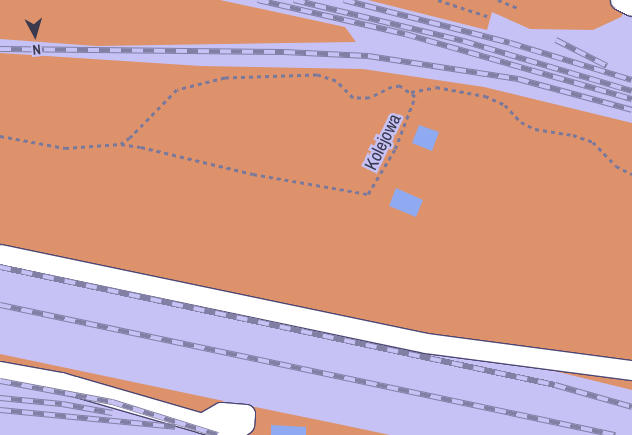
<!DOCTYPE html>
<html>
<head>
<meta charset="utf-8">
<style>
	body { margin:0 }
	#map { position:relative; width:632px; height:435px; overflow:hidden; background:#c6c2f6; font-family:"Archivo Narrow",sans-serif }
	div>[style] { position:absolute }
	.green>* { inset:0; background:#dd926b }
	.building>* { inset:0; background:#8faaf1 }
	.path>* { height:2.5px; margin-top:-1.25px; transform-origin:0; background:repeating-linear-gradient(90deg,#7a789b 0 4px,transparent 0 8px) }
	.roads { filter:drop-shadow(1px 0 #4c4673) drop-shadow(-1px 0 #4c4673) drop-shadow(0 1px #4c4673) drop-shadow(0 -1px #4c4673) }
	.minor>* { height:19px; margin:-9.5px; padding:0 9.5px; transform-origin:9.5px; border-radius:9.5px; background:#fff }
	.rail>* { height:5.5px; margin-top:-2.75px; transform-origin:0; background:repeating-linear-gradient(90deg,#c6c2f6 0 11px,#817fa4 0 22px); box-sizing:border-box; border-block:1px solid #817fa4 }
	span { translate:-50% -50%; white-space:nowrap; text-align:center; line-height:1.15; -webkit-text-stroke:5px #c6c2f6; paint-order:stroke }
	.street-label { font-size:18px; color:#3a394e }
	.north { position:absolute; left:10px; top:10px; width:50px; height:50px; -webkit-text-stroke:4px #c6c2f6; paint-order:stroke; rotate:174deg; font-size:14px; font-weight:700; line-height:20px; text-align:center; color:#3a394e }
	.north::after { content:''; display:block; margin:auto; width:18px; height:22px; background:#3a394e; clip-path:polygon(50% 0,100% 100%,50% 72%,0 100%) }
</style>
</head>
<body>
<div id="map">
	<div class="green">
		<i style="clip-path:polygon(0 0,220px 0,345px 27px,356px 42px,96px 46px,0 39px)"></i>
		<i style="clip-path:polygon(368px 0,632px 0,621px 17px,593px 30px,530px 29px,492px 12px,487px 30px)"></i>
		<i style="clip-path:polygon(0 53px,201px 66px,363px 69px,484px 87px,632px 123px,632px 390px,406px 335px,0 249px)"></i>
		<i style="clip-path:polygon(0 354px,224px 401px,200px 417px,0 368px)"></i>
		<i style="clip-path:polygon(250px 406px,343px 425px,390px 435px,242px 435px)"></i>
	</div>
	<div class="building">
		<i style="clip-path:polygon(419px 125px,439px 132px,432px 151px,412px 143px)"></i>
		<i style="clip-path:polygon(396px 188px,423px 200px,416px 217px,389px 206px)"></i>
		<i style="clip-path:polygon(271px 425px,306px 427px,306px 435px,271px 435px)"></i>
	</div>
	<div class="path">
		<i style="left:438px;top:0;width:55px;rotate:18.1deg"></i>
		<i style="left:498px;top:0;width:24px;rotate:22deg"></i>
		<i style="left:411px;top:92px;width:25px;rotate:-11deg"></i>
		<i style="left:436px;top:87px;width:50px;rotate:10.4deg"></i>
		<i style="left:485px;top:96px;width:22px;rotate:24deg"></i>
		<i style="left:505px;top:105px;width:23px;rotate:47deg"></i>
		<i style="left:521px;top:122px;width:16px;rotate:27deg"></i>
		<i style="left:535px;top:129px;width:38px;rotate:9deg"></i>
		<i style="left:573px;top:135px;width:21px;rotate:19deg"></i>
		<i style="left:593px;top:142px;width:33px;rotate:46deg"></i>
		<i style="left:616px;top:166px;width:18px;rotate:27deg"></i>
		<i style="left:0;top:136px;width:66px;rotate:10.5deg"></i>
		<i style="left:65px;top:148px;width:56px;rotate:-4.1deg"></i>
		<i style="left:121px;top:144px;width:20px;rotate:9deg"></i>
		<i style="left:141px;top:147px;width:115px;rotate:13.6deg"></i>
		<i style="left:253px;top:174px;width:117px;rotate:9.9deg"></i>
		<i style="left:368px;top:194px;width:52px;rotate:-59deg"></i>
		<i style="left:395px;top:149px;width:56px;rotate:-69deg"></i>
		<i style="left:415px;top:97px;width:19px;rotate:-144deg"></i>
		<i style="left:400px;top:86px;width:8px;rotate:173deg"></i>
		<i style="left:392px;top:87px;width:25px;rotate:154deg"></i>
		<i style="left:369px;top:98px;width:16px;rotate:180deg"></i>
		<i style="left:353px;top:98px;width:24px;rotate:-135deg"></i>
		<i style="left:336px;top:81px;width:20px;rotate:-162deg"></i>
		<i style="left:317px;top:75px;width:92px;rotate:178.1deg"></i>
		<i style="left:225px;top:78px;width:49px;rotate:166deg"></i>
		<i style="left:177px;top:90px;width:67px;rotate:134.4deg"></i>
		<i style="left:130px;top:138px;width:11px;rotate:146deg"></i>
	</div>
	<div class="roads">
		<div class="minor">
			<i style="left:620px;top:0;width:13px;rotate:27deg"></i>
			<i style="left:0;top:254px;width:435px;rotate:11.8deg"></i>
			<i style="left:426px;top:343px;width:208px;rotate:7.5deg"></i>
			<i style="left:0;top:371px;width:62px;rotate:10.2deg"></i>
			<i style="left:61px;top:382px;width:14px;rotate:17deg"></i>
			<i style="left:74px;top:386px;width:133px;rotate:16.1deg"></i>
			<i style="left:202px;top:423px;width:32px;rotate:16deg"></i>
			<i style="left:233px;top:432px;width:14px;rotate:-36deg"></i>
			<i style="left:244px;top:424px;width:10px;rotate:-84deg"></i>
			<i style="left:245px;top:414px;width:24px;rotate:-175deg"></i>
			<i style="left:221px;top:412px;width:22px;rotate:150deg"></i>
		</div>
	</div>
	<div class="rail">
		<i style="left:258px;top:0;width:151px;rotate:13deg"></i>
		<i style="left:405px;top:34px;width:236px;rotate:16deg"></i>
		<i style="left:294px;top:0;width:174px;rotate:13.6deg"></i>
		<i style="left:463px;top:41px;width:176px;rotate:16.5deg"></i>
		<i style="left:344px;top:0;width:171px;rotate:14.5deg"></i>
		<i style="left:510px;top:43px;width:127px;rotate:16.9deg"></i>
		<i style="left:556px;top:40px;width:57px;rotate:27deg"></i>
		<i style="left:0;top:49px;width:284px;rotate:0.6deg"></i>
		<i style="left:284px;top:52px;width:84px;rotate:2.7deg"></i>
		<i style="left:368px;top:56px;width:152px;rotate:8.7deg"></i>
		<i style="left:518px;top:79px;width:118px;rotate:15.2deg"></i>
		<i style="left:0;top:267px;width:567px;rotate:12deg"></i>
		<i style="left:555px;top:385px;width:80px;rotate:15.9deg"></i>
		<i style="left:0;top:305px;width:629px;rotate:11.94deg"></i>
		<i style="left:0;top:381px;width:114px;rotate:10.6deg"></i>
		<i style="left:112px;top:402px;width:111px;rotate:17.3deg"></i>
		<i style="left:0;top:398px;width:62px;rotate:5.5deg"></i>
		<i style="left:62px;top:404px;width:51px;rotate:10.2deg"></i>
		<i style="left:0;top:410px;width:176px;rotate:5.5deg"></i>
	</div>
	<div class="street-label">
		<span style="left:383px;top:142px;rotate:-64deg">Kolejowa</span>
	</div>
	<div class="north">N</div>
</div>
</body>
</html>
